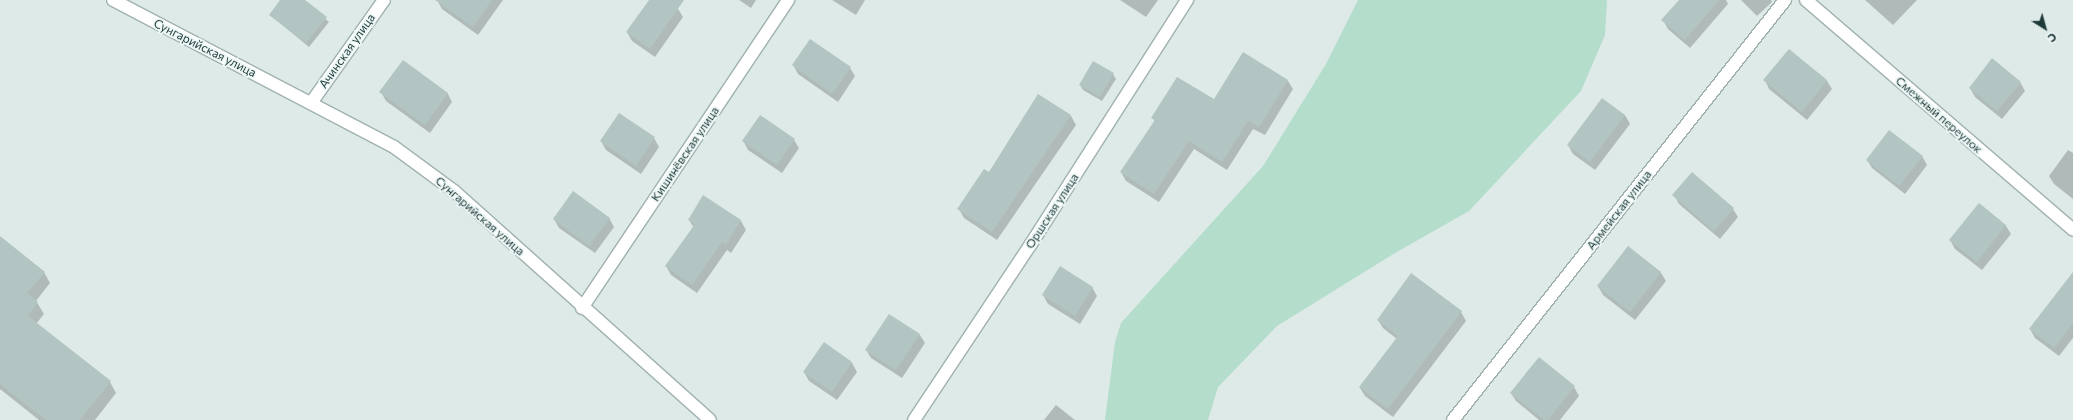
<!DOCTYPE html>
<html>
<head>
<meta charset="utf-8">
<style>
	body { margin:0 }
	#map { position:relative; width:2073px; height:420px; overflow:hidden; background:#ddeae8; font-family:Commissioner,sans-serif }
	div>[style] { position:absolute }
	.green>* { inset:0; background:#b4ddcc }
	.shadow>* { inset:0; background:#0003 }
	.building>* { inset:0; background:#b2c5c2 }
	.roads { filter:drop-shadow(1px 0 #a0b1b0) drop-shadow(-1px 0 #a0b1b0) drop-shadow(0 1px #a0b1b0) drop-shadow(0 -1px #a0b1b0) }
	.minor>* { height:12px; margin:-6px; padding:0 6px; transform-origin:6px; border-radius:6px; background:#fff }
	span { translate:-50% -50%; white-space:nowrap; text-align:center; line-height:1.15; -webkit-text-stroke:3.5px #edf7f5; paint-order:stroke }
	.street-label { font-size:12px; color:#1e393a }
	.north { position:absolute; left:2025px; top:8px; width:40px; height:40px; -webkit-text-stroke:3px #edf7f5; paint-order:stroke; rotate:143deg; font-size:11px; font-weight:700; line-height:16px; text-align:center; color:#1e393a }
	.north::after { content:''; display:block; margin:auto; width:14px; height:18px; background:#1e393a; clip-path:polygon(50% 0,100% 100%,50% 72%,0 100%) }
</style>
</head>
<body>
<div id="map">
	<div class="green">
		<i style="clip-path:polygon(1358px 0,1607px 0,1605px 35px,1581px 91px,1469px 211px,1395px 253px,1277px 326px,1218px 387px,1208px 420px,1105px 420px,1115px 342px,1121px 323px,1263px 166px,1326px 64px)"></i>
	</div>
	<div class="shadow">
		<i style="clip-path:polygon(282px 0,303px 0,329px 22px,309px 47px,270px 15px)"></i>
		<i style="clip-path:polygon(437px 0,503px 0,478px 35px,442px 9px)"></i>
		<i style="clip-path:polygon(650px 0,665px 0,678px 9px,683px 17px,655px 57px,632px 41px,627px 32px)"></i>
		<i style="clip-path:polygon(739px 0,756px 0,751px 8px)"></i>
		<i style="clip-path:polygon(832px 0,865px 0,856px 15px)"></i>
		<i style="clip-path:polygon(1120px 0,1158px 0,1146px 17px)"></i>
		<i style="clip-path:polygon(1680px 0,1726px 0,1728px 4px,1690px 48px,1668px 29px,1663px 20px)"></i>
		<i style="clip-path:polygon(1741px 0,1771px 0,1772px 2px,1757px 16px)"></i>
		<i style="clip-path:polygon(1865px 0,1917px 0,1893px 25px)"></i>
		<i style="clip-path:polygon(1789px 50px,1827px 81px,1832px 89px,1807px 120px,1769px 89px,1765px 80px)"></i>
		<i style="clip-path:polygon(1243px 54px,1288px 81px,1293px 89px,1265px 135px,1253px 129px,1227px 170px,1194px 149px,1159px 202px,1126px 181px,1121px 172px,1155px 122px,1153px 118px,1214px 101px)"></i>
		<i style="clip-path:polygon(403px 62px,448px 94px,452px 102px,430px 133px,386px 101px,381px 92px)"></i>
		<i style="clip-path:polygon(793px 65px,850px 68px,855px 76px,838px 102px,798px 74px)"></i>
		<i style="clip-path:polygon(1113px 74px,1116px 79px,1102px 101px,1083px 90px,1080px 85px)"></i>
		<i style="clip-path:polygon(2020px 82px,2025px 91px,2002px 119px,1975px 97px,1970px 88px)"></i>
		<i style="clip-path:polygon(1038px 96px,1071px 116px,1076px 125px,997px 240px,964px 218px,959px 209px,990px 174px)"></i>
		<i style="clip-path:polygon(1625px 115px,1630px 124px,1595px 170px,1573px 154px,1568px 145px)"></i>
		<i style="clip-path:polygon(654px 138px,659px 147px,641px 174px,606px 150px,601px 141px)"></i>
		<i style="clip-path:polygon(794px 140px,799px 148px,782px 173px,748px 150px,744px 142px)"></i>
		<i style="clip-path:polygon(2068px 150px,2073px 153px,2073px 199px,2054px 184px,2049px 176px)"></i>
		<i style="clip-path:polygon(1922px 156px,1927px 165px,1905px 194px,1872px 168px,1867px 160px)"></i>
		<i style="clip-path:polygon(1674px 195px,1733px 209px,1738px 217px,1720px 239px,1679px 204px)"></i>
		<i style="clip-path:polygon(703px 197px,741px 221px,746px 230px,731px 253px,727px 250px,697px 293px,671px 275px,666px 266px,694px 228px,689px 220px)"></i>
		<i style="clip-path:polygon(1979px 204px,2006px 226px,2011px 234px,1982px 270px,1955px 249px,1950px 240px)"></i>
		<i style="clip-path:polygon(609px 218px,614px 227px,595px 253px,559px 228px,554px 219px)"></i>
		<i style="clip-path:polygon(0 238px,44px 272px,50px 283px,36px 301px,44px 314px,36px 324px,110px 382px,116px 393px,95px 420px,39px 420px,0 389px)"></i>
		<i style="clip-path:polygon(1628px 247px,1661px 273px,1666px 281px,1635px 320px,1603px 295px,1598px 286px)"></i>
		<i style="clip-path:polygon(1411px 275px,1461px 312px,1466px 321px,1393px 417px,1365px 396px,1360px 388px,1397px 339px,1383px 328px,1378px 320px)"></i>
		<i style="clip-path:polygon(1092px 287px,1097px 296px,1080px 324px,1048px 304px,1043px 295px)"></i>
		<i style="clip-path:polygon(2073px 298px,2073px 338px,2059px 356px,2035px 338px,2030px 329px)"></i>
		<i style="clip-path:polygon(889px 315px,920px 335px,925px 343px,902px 378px,871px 358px,866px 350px)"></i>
		<i style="clip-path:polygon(824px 343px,852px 363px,857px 372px,837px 400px,809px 381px,804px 372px)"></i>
		<i style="clip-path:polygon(1539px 358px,1574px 387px,1579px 396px,1560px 420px,1539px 420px,1516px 401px,1511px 393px)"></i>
		<i style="clip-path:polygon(1056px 405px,1075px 420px,1044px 420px)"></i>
	</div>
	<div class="building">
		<i style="clip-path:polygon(280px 0,305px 0,327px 17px,306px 43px,269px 15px)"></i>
		<i style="clip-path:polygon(435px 0,492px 0,473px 27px)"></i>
		<i style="clip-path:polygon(649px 0,684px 0,650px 49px,626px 32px)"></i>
		<i style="clip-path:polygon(1679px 0,1719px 0,1685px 40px,1661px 20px)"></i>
		<i style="clip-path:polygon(810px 39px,851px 67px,832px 94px,792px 65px)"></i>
		<i style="clip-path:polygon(1789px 49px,1827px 80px,1802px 112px,1763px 80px)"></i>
		<i style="clip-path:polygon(1243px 52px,1288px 80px,1259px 127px,1248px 121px,1222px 162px,1189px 141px,1154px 194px,1120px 172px,1155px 120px,1151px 118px,1177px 77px,1214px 99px)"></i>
		<i style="clip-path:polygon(1992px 58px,2021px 82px,1997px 111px,1969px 88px)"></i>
		<i style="clip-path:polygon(403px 60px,448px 93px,425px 125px,379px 92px)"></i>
		<i style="clip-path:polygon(1093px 61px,1114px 73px,1100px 97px,1079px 85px)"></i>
		<i style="clip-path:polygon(1038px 94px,1071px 115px,992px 232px,957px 209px,984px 169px,989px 172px)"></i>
		<i style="clip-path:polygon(1602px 98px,1625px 115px,1590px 162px,1567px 145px)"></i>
		<i style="clip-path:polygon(619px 113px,655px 137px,636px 166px,600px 141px)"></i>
		<i style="clip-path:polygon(760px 115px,795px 139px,777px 165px,742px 141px)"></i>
		<i style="clip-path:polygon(1889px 130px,1923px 156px,1899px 186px,1866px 160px)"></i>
		<i style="clip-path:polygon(1692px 172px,1734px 208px,1714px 231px,1672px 195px)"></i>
		<i style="clip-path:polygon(573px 191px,610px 218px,589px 246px,553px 219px)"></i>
		<i style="clip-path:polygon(703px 195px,741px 220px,726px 245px,722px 242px,692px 285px,665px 266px,695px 224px,688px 220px)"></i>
		<i style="clip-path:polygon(1979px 203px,2006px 225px,1977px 262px,1949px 240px)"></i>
		<i style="clip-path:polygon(0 236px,45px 272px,27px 293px,38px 302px,28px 316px,111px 381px,80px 420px,46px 420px,0 384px)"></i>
		<i style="clip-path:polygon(1628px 246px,1661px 272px,1630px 312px,1597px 286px)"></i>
		<i style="clip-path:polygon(1060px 266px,1093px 287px,1075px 316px,1042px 295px)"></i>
		<i style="clip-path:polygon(2073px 272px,2073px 323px,2054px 348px,2029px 329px)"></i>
		<i style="clip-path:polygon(1411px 273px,1462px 311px,1388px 409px,1359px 387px,1398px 336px,1377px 320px)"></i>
		<i style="clip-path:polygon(889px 314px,920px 334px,896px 370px,865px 350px)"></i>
		<i style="clip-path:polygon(824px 342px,852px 362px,832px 392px,803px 372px)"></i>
		<i style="clip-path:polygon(1539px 357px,1575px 386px,1548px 420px,1544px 420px,1510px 393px)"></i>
	</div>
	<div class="roads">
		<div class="minor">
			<i style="left:113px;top:0;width:317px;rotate:27.6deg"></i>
			<i style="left:394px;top:147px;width:74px;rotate:36.3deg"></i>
			<i style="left:454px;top:191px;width:343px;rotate:41.8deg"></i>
			<i style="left:1806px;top:0;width:352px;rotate:40.7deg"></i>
			<i style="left:311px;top:103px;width:126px;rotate:-54.7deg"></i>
			<i style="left:582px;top:308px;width:371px;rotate:-56.2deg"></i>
			<i style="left:914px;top:420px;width:211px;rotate:-56.4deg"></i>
			<i style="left:1031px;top:244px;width:290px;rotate:-57.4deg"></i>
			<i style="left:1453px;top:420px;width:535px;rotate:-51.67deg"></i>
		</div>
	</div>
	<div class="street-label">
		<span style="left:205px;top:48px;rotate:27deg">Сунгарийская улица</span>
		<span style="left:347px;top:51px;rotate:-55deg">Ачинская улица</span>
		<span style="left:1939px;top:115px;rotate:41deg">Смежный переулок</span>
		<span style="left:685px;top:154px;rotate:-56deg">Кишинёвская улица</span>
		<span style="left:1619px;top:210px;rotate:-52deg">Армейская улица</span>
		<span style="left:1052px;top:211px;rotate:-57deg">Оршская улица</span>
		<span style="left:480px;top:216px;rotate:41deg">Сунгарийская улица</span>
	</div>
	<div class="north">С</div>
</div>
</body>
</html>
